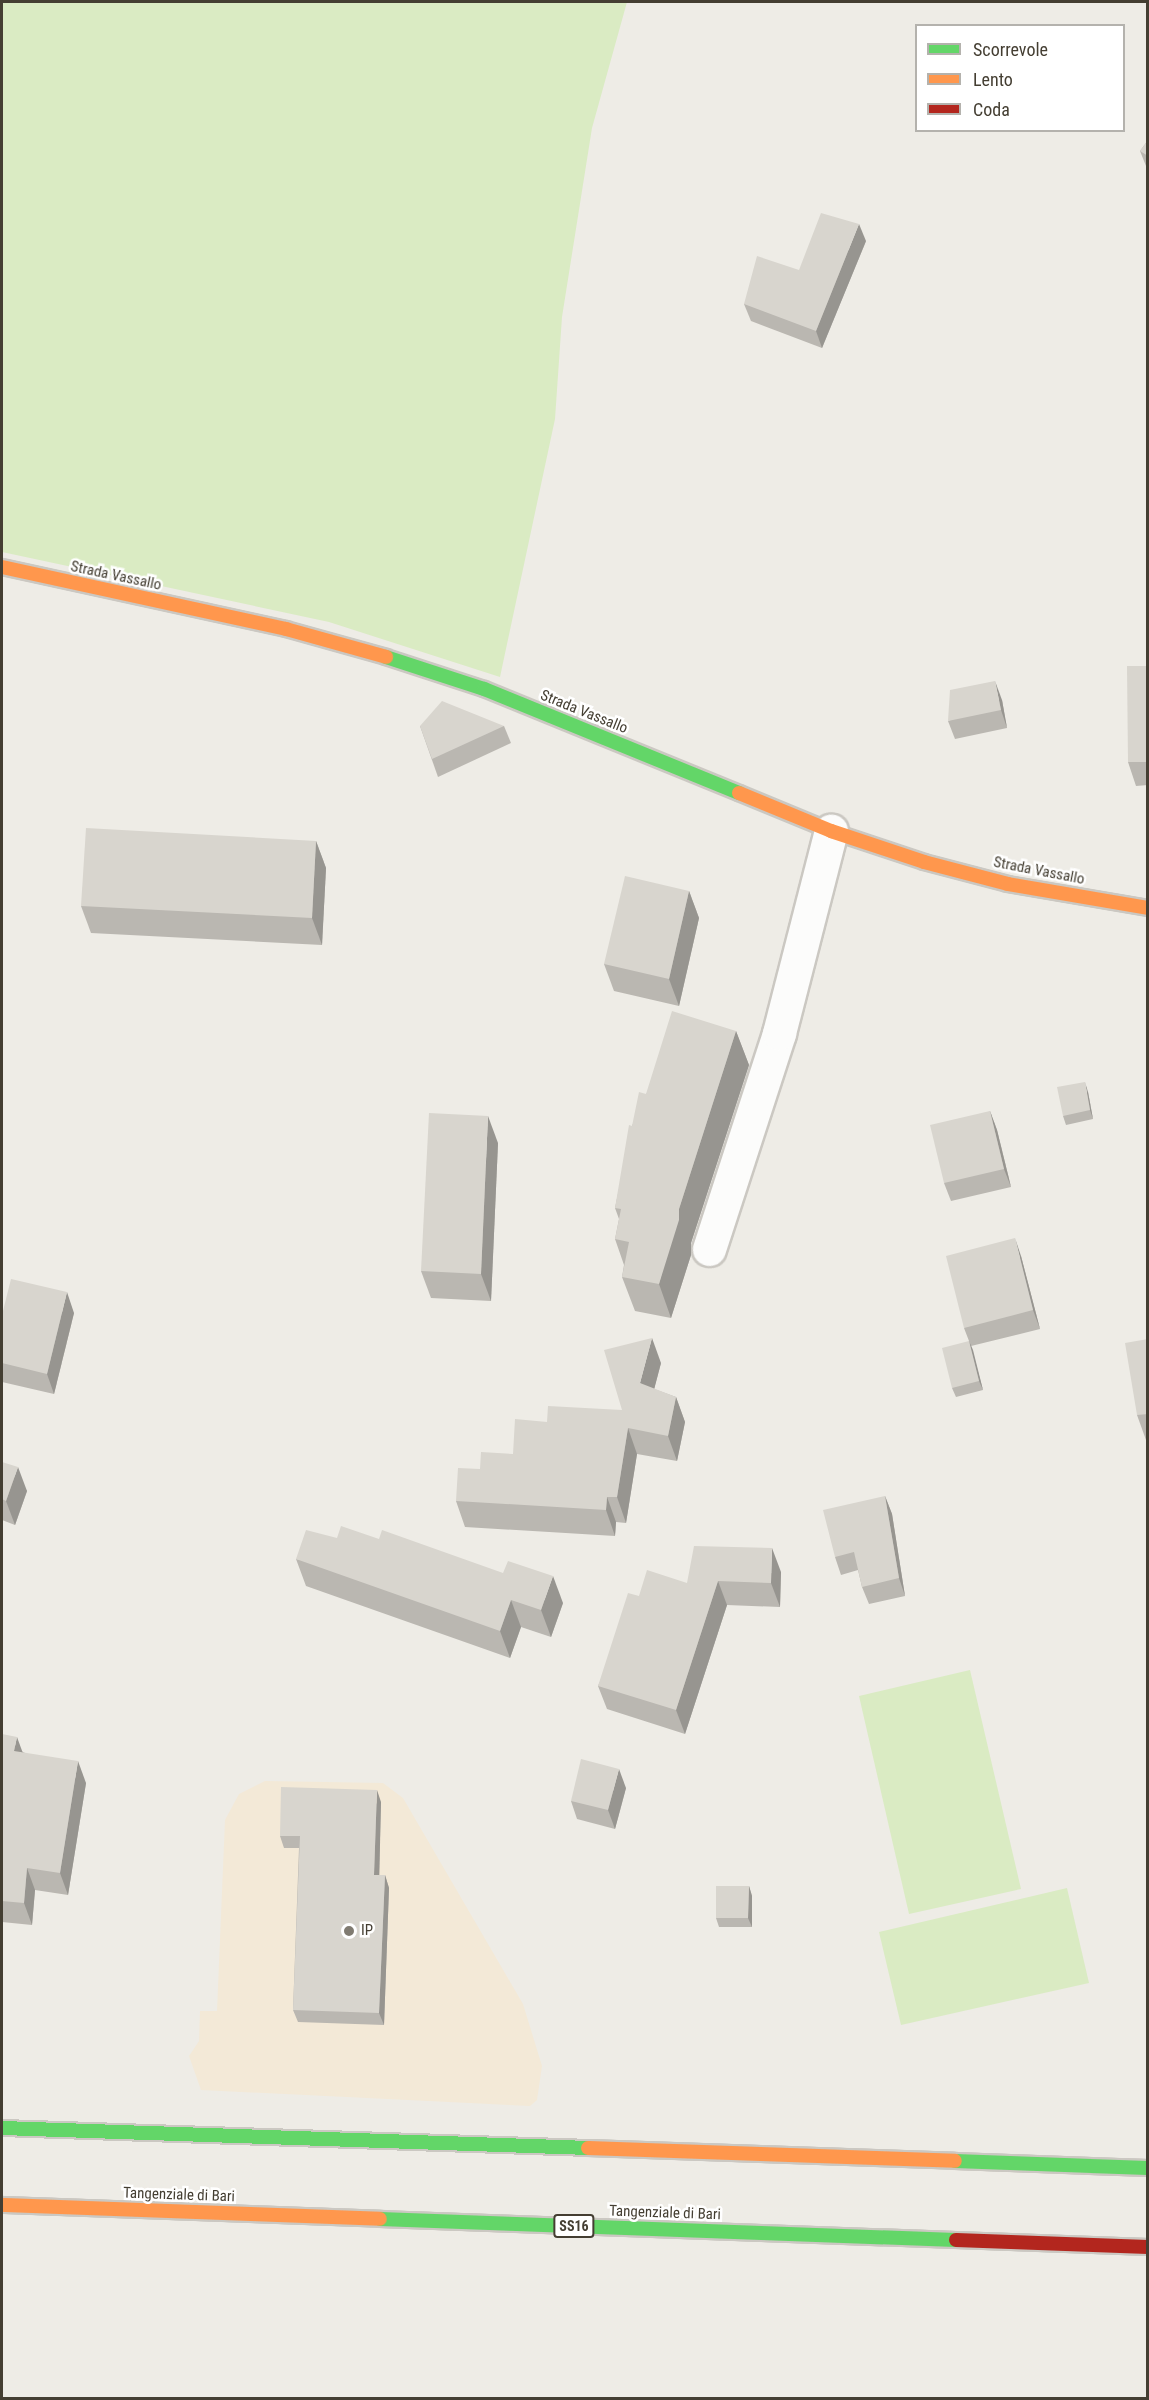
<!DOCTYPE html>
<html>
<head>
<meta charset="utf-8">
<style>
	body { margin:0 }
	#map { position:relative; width:1149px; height:2400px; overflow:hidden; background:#eeece6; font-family:"Roboto Condensed",sans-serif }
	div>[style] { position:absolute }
	.commercial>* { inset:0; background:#f3e9d7 }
	.green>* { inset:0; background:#daebc3 }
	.roads { filter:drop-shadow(2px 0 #cbc8c2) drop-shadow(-2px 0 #cbc8c2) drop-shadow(0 2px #cbc8c2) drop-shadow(0 -2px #cbc8c2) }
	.street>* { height:33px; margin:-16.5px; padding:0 16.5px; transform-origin:16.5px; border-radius:16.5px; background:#fcfcfb }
	.fast>* { height:14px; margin:-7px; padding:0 7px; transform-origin:7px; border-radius:7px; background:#63d668 }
	.slow>* { height:14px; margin:-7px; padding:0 7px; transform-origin:7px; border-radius:7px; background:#ff974d }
	.jam>* { height:14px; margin:-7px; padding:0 7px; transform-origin:7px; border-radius:7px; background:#b3261e }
	.wall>* { inset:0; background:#bab7b1 }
	.shaded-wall>* { inset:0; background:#979590 }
	.building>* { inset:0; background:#d8d5ce }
	.dots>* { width:16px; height:16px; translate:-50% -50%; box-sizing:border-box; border:3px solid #fff; border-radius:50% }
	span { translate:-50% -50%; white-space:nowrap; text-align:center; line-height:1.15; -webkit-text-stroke:5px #fff; paint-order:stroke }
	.shield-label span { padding:2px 4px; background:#fff; border:2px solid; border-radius:4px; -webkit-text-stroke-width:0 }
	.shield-label { font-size:14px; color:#443e32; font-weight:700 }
	.street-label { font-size:15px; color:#443e32 }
	.poi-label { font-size:15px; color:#443e32 }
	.left { translate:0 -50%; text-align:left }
	.frame { position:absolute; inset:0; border:3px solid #443e32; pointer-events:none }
	.legend { position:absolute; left:915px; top:24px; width:210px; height:108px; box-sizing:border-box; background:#fff; border:2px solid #b4b2ad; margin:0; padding:8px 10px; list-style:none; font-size:18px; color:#443e32 }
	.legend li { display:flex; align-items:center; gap:12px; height:30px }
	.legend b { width:30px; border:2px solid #b4b2ad }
</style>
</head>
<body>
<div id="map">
	<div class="commercial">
		<i style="clip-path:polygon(265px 1781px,383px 1783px,403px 1798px,523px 2004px,542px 2066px,537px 2100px,530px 2106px,201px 2090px,189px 2056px,199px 2041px,200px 2011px,217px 2011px,225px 1820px,239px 1794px)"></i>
	</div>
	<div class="green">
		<i style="clip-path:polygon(2px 2px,627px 2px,592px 128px,562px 317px,555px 419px,500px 677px,329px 622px,2px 552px)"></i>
		<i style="clip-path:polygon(970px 1670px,1021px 1889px,909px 1914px,859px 1696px)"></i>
		<i style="clip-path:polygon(1067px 1888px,1089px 1983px,901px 2025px,879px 1932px)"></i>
	</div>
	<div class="roads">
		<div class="street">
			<i style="left:709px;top:1249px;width:227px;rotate:-72deg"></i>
			<i style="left:779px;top:1033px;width:209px;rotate:-75.6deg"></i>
		</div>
		<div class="fast">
			<i style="left:386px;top:657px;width:103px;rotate:18.1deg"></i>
			<i style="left:484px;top:689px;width:275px;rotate:22.2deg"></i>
			<i style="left:2px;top:2128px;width:586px;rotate:1.95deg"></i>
			<i style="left:955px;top:2161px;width:193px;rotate:2.1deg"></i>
			<i style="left:380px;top:2219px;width:576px;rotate:2.09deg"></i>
		</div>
		<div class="slow">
			<i style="left:2px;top:567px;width:291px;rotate:12.3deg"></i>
			<i style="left:286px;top:629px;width:104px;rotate:15.6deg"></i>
			<i style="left:739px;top:793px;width:100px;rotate:22.4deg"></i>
			<i style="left:831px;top:831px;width:98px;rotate:18.4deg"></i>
			<i style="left:924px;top:862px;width:87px;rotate:14.7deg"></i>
			<i style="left:1008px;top:884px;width:142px;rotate:9.7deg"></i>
			<i style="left:588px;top:2148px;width:367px;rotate:2deg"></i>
			<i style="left:2px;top:2205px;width:378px;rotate:2.1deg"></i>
		</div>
		<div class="jam">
			<i style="left:956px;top:2240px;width:192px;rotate:2.1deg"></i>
		</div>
	</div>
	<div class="wall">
		<i style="clip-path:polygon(1148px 140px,1148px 171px,1140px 151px)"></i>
		<i style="clip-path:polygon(866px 241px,822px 348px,751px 321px,744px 304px)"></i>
		<i style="clip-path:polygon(1148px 666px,1148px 785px,1136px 786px,1128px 762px)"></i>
		<i style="clip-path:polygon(1002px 700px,1007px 728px,955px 739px,948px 721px)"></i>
		<i style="clip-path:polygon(420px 726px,504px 726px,511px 743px,438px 777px)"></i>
		<i style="clip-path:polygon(316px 841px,326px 868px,322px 945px,91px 933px,81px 906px)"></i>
		<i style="clip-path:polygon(689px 891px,699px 918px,679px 1006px,614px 991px,604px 964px)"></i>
		<i style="clip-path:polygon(736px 1031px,749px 1065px,691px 1243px,691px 1255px,671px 1318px,635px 1311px,622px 1277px,624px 1265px,615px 1239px,619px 1219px,615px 1208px,632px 1126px,646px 1094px)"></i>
		<i style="clip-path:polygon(1088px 1092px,1093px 1119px,1066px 1125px,1063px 1116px)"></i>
		<i style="clip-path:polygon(990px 1111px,997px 1130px,1011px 1187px,951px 1201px,944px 1183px)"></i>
		<i style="clip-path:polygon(498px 1143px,491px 1301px,431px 1298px,421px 1271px)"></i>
		<i style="clip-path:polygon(1021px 1256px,1040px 1329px,971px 1346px,983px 1390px,956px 1397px,952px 1388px,969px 1341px,964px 1328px)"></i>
		<i style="clip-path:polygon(74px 1313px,54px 1394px,2px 1382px,2px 1315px)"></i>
		<i style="clip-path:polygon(1148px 1339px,1148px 1440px,1146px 1440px,1137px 1415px)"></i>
		<i style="clip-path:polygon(661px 1363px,654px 1389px,676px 1397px,685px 1422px,677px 1461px,637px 1454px,626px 1523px,616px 1522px,615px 1536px,465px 1527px,456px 1501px,480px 1469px,513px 1454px,547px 1422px,622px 1410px)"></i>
		<i style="clip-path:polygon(2px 1462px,27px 1491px,15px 1525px,2px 1520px)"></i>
		<i style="clip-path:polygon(885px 1496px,892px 1514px,905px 1596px,869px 1604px,862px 1587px,858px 1570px,841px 1575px,835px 1557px)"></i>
		<i style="clip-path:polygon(296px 1559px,563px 1603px,551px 1637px,521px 1627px,510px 1658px,306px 1586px)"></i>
		<i style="clip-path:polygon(781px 1572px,780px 1607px,727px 1605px,685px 1734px,607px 1709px,598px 1686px,639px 1596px,687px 1583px)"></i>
		<i style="clip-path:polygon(2px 1734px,23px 1752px,86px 1783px,68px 1895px,35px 1890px,32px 1925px,2px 1922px)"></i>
		<i style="clip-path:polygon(626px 1788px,615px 1829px,577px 1819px,571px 1801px)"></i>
		<i style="clip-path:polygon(381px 1802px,379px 1875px,385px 1875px,389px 1888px,384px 2025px,298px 2022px,293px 2010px,299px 1848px,284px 1848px,280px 1836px)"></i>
		<i style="clip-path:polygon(749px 1886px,752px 1896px,752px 1927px,719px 1927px,716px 1918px)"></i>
	</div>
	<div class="shaded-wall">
		<i style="clip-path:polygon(859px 224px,866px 241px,822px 348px,816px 331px)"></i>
		<i style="clip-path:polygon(995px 681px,1002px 700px,1007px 728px,1001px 710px)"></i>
		<i style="clip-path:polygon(316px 841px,326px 868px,322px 945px,312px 918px)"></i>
		<i style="clip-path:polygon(689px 891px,699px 918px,679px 1006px,669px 979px)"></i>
		<i style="clip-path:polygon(736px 1031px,749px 1065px,691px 1243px,691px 1255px,671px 1318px,659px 1284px,679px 1209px)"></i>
		<i style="clip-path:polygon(1085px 1082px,1088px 1092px,1093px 1119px,1090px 1110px)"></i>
		<i style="clip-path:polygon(990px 1111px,997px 1130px,1011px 1187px,1004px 1169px)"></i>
		<i style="clip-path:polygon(488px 1116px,498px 1143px,491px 1301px,481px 1274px)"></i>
		<i style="clip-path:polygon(1015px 1238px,1021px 1256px,1040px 1329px,1033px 1310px)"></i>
		<i style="clip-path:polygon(67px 1292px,74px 1313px,54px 1394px,47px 1374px)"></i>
		<i style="clip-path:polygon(652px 1338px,661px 1363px,649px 1409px,640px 1383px)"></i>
		<i style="clip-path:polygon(969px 1341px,973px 1350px,983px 1390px,979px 1381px)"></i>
		<i style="clip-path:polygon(676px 1397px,685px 1422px,677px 1461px,668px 1436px)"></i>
		<i style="clip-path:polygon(628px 1428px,637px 1454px,626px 1523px,617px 1497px)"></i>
		<i style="clip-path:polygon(18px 1467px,27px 1491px,15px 1525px,6px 1501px)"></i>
		<i style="clip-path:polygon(885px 1496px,892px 1514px,905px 1596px,899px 1578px)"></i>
		<i style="clip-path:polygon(607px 1497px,616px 1522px,615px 1536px,606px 1510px)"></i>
		<i style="clip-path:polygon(772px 1548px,781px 1572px,780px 1607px,771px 1583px)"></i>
		<i style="clip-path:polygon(553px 1576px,563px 1603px,551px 1637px,541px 1610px)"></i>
		<i style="clip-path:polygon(718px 1581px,727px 1605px,685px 1734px,676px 1710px)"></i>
		<i style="clip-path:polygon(511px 1600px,521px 1627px,510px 1658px,500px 1631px)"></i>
		<i style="clip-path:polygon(17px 1737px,25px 1759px,14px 1751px)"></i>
		<i style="clip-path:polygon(78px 1761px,86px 1783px,68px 1895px,60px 1873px)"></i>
		<i style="clip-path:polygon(619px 1769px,626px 1788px,615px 1829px,608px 1810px)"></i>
		<i style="clip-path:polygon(377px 1790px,381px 1802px,379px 1887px,374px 1875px)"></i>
		<i style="clip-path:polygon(27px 1868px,35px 1890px,32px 1925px,24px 1903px)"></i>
		<i style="clip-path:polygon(385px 1875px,389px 1888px,384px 2025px,379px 2013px)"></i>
		<i style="clip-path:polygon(749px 1886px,752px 1896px,752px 1927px,748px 1918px)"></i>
	</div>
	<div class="building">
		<i style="clip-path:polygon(1148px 140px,1148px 156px,1140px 151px)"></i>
		<i style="clip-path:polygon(821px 213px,859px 224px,816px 331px,744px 304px,757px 256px,799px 270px)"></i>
		<i style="clip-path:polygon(1127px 666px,1148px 666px,1148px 762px,1128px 762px)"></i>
		<i style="clip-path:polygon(995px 681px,1001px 710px,948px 721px,950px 690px)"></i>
		<i style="clip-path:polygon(442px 701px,504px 726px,432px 759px,420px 726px)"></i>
		<i style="clip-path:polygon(86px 828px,316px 841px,312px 918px,81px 906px)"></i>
		<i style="clip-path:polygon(625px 876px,689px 891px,669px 979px,604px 964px)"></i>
		<i style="clip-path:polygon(672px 1011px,736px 1031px,679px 1209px,679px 1220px,659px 1284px,622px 1277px,629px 1242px,615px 1239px,621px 1209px,615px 1208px,629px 1125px,632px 1126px,639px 1092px,646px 1094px)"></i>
		<i style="clip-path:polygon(1085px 1082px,1090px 1110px,1063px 1116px,1057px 1087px)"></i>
		<i style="clip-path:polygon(990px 1111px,1004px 1169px,944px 1183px,930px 1125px)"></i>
		<i style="clip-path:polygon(429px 1113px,488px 1116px,481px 1274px,421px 1271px)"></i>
		<i style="clip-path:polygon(1015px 1238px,1033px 1310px,964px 1328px,946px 1256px)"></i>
		<i style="clip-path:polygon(11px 1279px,67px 1292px,47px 1374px,2px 1363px,2px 1315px)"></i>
		<i style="clip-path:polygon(652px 1338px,640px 1383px,676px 1397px,668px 1436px,628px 1428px,617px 1497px,607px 1497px,606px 1510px,456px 1501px,458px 1468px,480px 1469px,481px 1452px,513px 1454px,515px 1419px,547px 1422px,548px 1406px,622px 1410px,604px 1350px)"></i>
		<i style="clip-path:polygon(1148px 1339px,1148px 1414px,1137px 1415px,1125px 1343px)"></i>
		<i style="clip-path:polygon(969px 1341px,979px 1381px,952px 1388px,942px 1348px)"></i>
		<i style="clip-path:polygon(2px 1462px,18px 1467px,6px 1501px,2px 1499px)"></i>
		<i style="clip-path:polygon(885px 1496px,899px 1578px,862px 1587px,854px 1552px,835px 1557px,823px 1510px)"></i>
		<i style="clip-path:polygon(341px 1526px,379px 1539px,382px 1530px,503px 1573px,508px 1561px,553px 1576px,541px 1610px,511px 1600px,500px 1631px,296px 1559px,306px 1530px,337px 1538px)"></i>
		<i style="clip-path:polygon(694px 1546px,772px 1548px,771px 1583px,718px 1581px,676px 1710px,598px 1686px,628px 1593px,639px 1596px,647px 1570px,687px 1583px)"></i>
		<i style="clip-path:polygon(2px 1734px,17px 1737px,14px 1751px,78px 1761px,60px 1873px,27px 1868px,24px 1903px,2px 1901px)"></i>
		<i style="clip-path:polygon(581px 1759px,619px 1769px,608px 1810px,571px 1801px)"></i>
		<i style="clip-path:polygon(281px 1787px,377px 1790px,374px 1875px,385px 1875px,379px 2013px,293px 2010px,300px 1836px,280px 1836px)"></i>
		<i style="clip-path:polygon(716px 1886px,749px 1886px,748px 1918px,716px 1918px)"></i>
	</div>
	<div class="dots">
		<i style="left:349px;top:1931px;background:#807b71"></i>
	</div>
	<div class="shield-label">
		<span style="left:574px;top:2226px">SS16</span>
	</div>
	<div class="street-label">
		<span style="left:116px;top:576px;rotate:12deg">Strada Vassallo</span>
		<span style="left:584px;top:712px;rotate:22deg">Strada Vassallo</span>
		<span style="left:1039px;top:871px;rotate:11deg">Strada Vassallo</span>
		<span style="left:179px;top:2195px;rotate:2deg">Tangenziale di Bari</span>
		<span style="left:665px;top:2213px;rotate:2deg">Tangenziale di Bari</span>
	</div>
	<div class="poi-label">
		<span class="left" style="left:361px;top:1931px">IP</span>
	</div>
	<div class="frame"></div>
	<ul class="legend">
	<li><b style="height:8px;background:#63d668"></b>Scorrevole</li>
	<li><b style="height:8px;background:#ff974d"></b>Lento</li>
	<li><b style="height:8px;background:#b3261e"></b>Coda</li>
	</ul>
</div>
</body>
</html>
